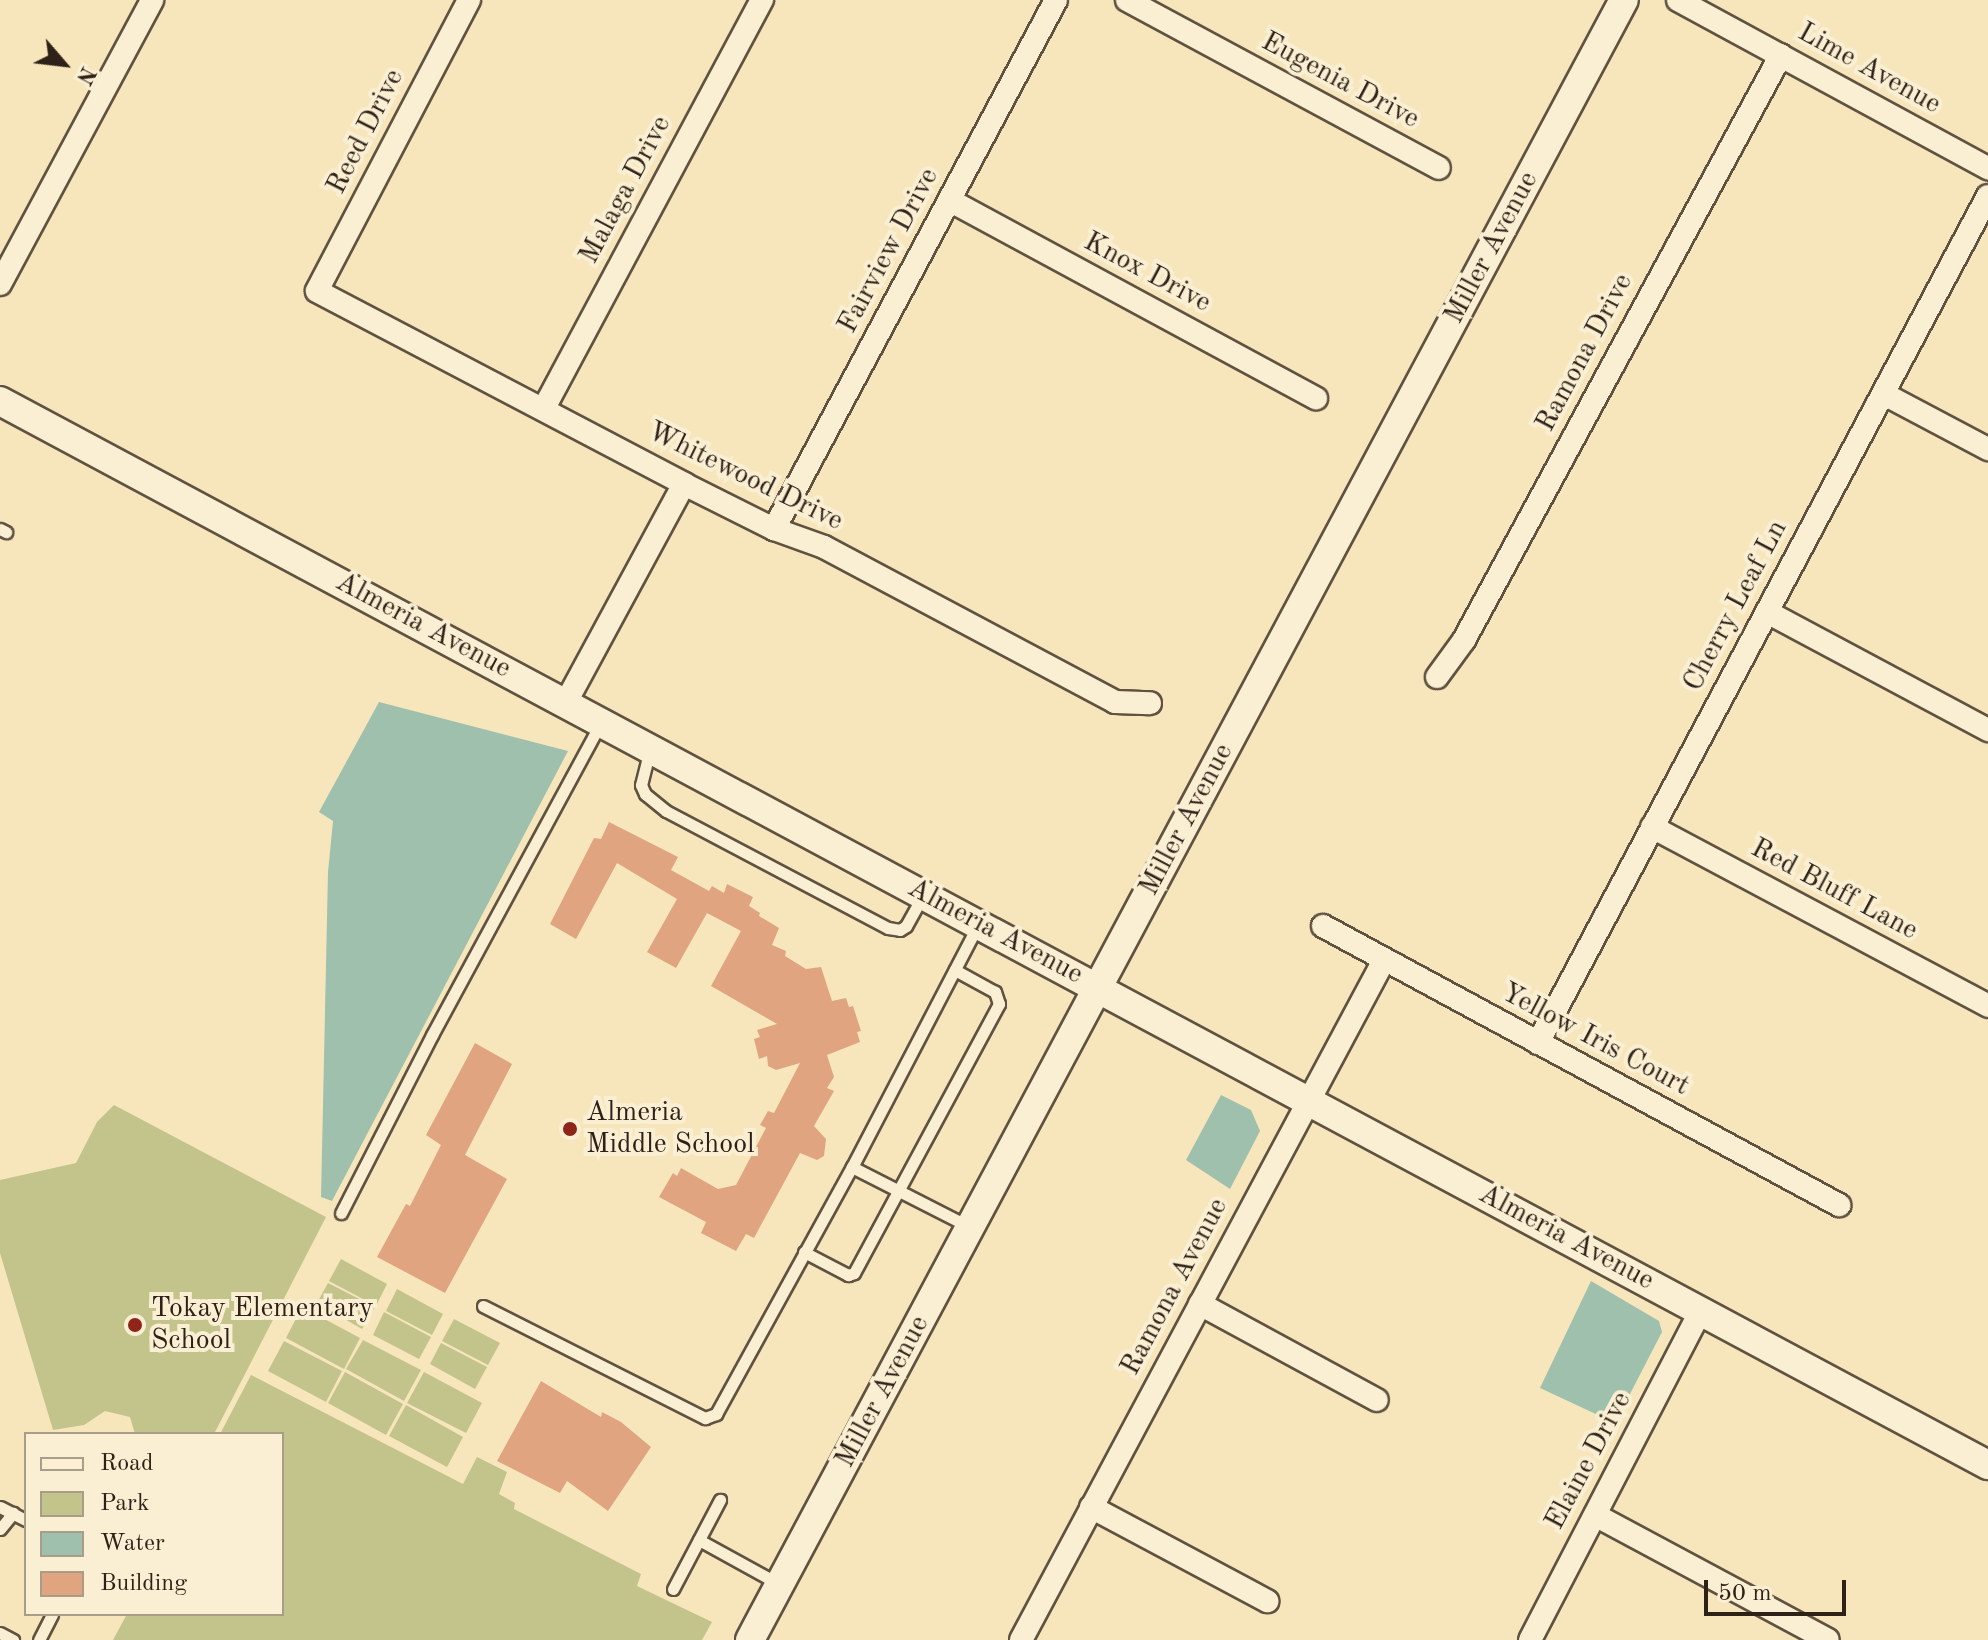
<!DOCTYPE html>
<html>
<head>
<meta charset="utf-8">
<style>
	body { margin:0 }
	#map { position:relative; width:1988px; height:1640px; overflow:hidden; background:#f7e6bc; font-family:"Old Standard TT",serif }
	div>[style] { position:absolute }
	.green>* { inset:0; background:#c3c38c }
	.water>* { inset:0; background:#9ec0ac }
	.building>* { inset:0; background:#e1a480 }
	.roads { filter:drop-shadow(2px 0 #605240) drop-shadow(-2px 0 #605240) drop-shadow(0 2px #605240) drop-shadow(0 -2px #605240) }
	.service>* { height:11px; margin:-5.5px; padding:0 5.5px; transform-origin:5.5px; border-radius:5.5px; background:#faefd3 }
	.minor>* { height:22px; margin:-11px; padding:0 11px; transform-origin:11px; border-radius:11px; background:#faefd3 }
	.tertiary>* { height:28px; margin:-14px; padding:0 14px; transform-origin:14px; border-radius:14px; background:#faefd3 }
	.dots>* { width:22px; height:22px; translate:-50% -50%; box-sizing:border-box; border:4px solid #faefd3; border-radius:50% }
	span { translate:-50% -50%; white-space:nowrap; text-align:center; line-height:1.15; -webkit-text-stroke:8px #faefd3; paint-order:stroke }
	.street-label { font-size:28px; color:#2e2117 }
	.poi-label { font-size:28px; color:#2e2117 }
	.left { translate:0 -50%; text-align:left }
	.legend { position:absolute; left:24px; top:1432px; width:260px; height:184px; box-sizing:border-box; background:#faefd3; border:2px solid #a89d88; margin:0; padding:10px 14px; list-style:none; font-size:24px; color:#2e2117 }
	.legend li { display:flex; align-items:center; gap:16px; height:40px }
	.legend b { width:40px; border:2px solid #a89d88 }
	.north { position:absolute; left:24px; top:24px; width:80px; height:80px; -webkit-text-stroke:6px #faefd3; paint-order:stroke; rotate:118deg; font-size:22px; font-weight:700; line-height:32px; text-align:center; color:#2e2117 }
	.north::after { content:''; display:block; margin:auto; width:28px; height:36px; background:#2e2117; clip-path:polygon(50% 0,100% 100%,50% 72%,0 100%) }
	.scale { position:absolute; left:1704px; top:1580px; width:142px; height:36px; box-sizing:border-box; border:4px solid #2e2117; border-top:0; padding-left:10px; font-size:24px; line-height:28px; white-space:nowrap; color:#2e2117; -webkit-text-stroke:6px #faefd3; paint-order:stroke }
</style>
</head>
<body>
<div id="map">
	<div class="green">
		<i style="clip-path:polygon(114px 1105px,326px 1217px,214px 1434px,135px 1434px,130px 1417px,105px 1411px,84px 1425px,53px 1430px,0 1253px,0 1180px,76px 1163px,97px 1122px)"></i>
		<i style="clip-path:polygon(341px 1259px,387px 1284px,376px 1306px,329px 1281px)"></i>
		<i style="clip-path:polygon(328px 1283px,375px 1307px,362px 1329px,317px 1303px)"></i>
		<i style="clip-path:polygon(397px 1289px,443px 1314px,432px 1335px,386px 1311px)"></i>
		<i style="clip-path:polygon(302px 1307px,360px 1338px,344px 1369px,286px 1338px)"></i>
		<i style="clip-path:polygon(384px 1312px,431px 1337px,419px 1359px,373px 1335px)"></i>
		<i style="clip-path:polygon(454px 1319px,500px 1343px,488px 1365px,442px 1341px)"></i>
		<i style="clip-path:polygon(363px 1340px,421px 1370px,404px 1401px,346px 1369px)"></i>
		<i style="clip-path:polygon(284px 1341px,342px 1371px,326px 1402px,268px 1371px)"></i>
		<i style="clip-path:polygon(441px 1343px,487px 1367px,475px 1389px,430px 1364px)"></i>
		<i style="clip-path:polygon(345px 1372px,403px 1404px,386px 1435px,328px 1403px)"></i>
		<i style="clip-path:polygon(424px 1372px,482px 1403px,466px 1433px,407px 1403px)"></i>
		<i style="clip-path:polygon(251px 1375px,463px 1484px,477px 1457px,507px 1472px,499px 1494px,515px 1503px,514px 1509px,641px 1574px,637px 1586px,712px 1622px,702px 1640px,113px 1640px,127px 1614px,282px 1614px,282px 1434px,220px 1434px)"></i>
		<i style="clip-path:polygon(406px 1405px,463px 1437px,447px 1467px,389px 1436px)"></i>
	</div>
	<div class="water">
		<i style="clip-path:polygon(379px 702px,568px 751px,332px 1201px,321px 1197px,328px 872px,333px 821px,319px 812px)"></i>
		<i style="clip-path:polygon(1221px 1095px,1251px 1110px,1260px 1131px,1230px 1189px,1186px 1160px)"></i>
		<i style="clip-path:polygon(1591px 1281px,1659px 1321px,1662px 1332px,1615px 1423px,1540px 1388px)"></i>
	</div>
	<div class="building">
		<i style="clip-path:polygon(609px 822px,678px 857px,671px 870px,709px 891px,712px 886px,724px 893px,727px 884px,753px 897px,749px 906px,760px 913px,759px 916px,779px 928px,772px 945px,786px 951px,785px 956px,806px 969px,821px 967px,832px 1001px,846px 998px,849px 1007px,853px 1006px,861px 1031px,857px 1032px,860px 1042px,827px 1055px,834px 1077px,827px 1088px,834px 1091px,814px 1126px,826px 1139px,824px 1156px,817px 1160px,800px 1153px,754px 1238px,746px 1234px,736px 1251px,701px 1233px,706px 1222px,659px 1197px,673px 1173px,677px 1176px,681px 1168px,718px 1189px,736px 1185px,766px 1128px,760px 1125px,768px 1111px,774px 1113px,800px 1063px,776px 1070px,768px 1066px,767px 1056px,759px 1059px,754px 1039px,760px 1037px,757px 1030px,777px 1024px,711px 986px,741px 931px,707px 913px,676px 968px,647px 952px,677px 899px,617px 863px,576px 939px,550px 924px,594px 838px,601px 839px)"></i>
		<i style="clip-path:polygon(475px 1043px,512px 1064px,465px 1155px,507px 1179px,445px 1293px,377px 1257px,406px 1204px,410px 1206px,441px 1145px,426px 1135px)"></i>
		<i style="clip-path:polygon(541px 1381px,601px 1417px,602px 1412px,621px 1422px,651px 1447px,608px 1511px,567px 1481px,560px 1493px,497px 1461px)"></i>
	</div>
	<div class="roads">
		<div class="service">
			<i style="left:0;top:529px;width:7px;rotate:27deg"></i>
			<i style="left:650px;top:749px;width:37px;rotate:104deg"></i>
			<i style="left:641px;top:785px;width:10px;rotate:66deg"></i>
			<i style="left:645px;top:794px;width:27px;rotate:39deg"></i>
			<i style="left:666px;top:811px;width:251px;rotate:27.8deg"></i>
			<i style="left:888px;top:928px;width:12px;rotate:9deg"></i>
			<i style="left:900px;top:930px;width:7px;rotate:-34deg"></i>
			<i style="left:906px;top:926px;width:35px;rotate:-61deg"></i>
			<i style="left:852px;top:1167px;width:132px;rotate:27deg"></i>
			<i style="left:341px;top:1213px;width:200px;rotate:-62.9deg"></i>
			<i style="left:432px;top:1035px;width:356px;rotate:-61.6deg"></i>
			<i style="left:804px;top:1252px;width:50px;rotate:27.6deg"></i>
			<i style="left:848px;top:1275px;width:6px;rotate:-18deg"></i>
			<i style="left:854px;top:1273px;width:306px;rotate:-61.7deg"></i>
			<i style="left:999px;top:1004px;width:13px;rotate:-108deg"></i>
			<i style="left:995px;top:992px;width:46px;rotate:-151.2deg"></i>
			<i style="left:483px;top:1306px;width:249px;rotate:26.8deg"></i>
			<i style="left:705px;top:1418px;width:12px;rotate:-20deg"></i>
			<i style="left:716px;top:1414px;width:282px;rotate:-61.2deg"></i>
			<i style="left:852px;top:1167px;width:273px;rotate:-62.5deg"></i>
			<i style="left:0;top:1507px;width:29px;rotate:27deg"></i>
			<i style="left:0;top:1529px;width:21px;rotate:-51deg"></i>
			<i style="left:699px;top:1540px;width:91px;rotate:28.8deg"></i>
			<i style="left:673px;top:1589px;width:101px;rotate:-62.2deg"></i>
			<i style="left:0;top:1633px;width:15px;rotate:28deg"></i>
			<i style="left:39px;top:1640px;width:29px;rotate:-63deg"></i>
		</div>
		<div class="minor">
			<i style="left:469px;top:0;width:328px;rotate:117.6deg"></i>
			<i style="left:317px;top:291px;width:415px;rotate:27.7deg"></i>
			<i style="left:684px;top:484px;width:101px;rotate:26.6deg"></i>
			<i style="left:774px;top:529px;width:53px;rotate:19.8deg"></i>
			<i style="left:824px;top:547px;width:330px;rotate:28deg"></i>
			<i style="left:1115px;top:702px;width:35px;rotate:2deg"></i>
			<i style="left:1127px;top:0;width:354px;rotate:28.3deg"></i>
			<i style="left:1678px;top:0;width:353px;rotate:28.5deg"></i>
			<i style="left:951px;top:201px;width:415px;rotate:28.4deg"></i>
			<i style="left:0;top:284px;width:322px;rotate:-61.8deg"></i>
			<i style="left:1884px;top:394px;width:118px;rotate:27.9deg"></i>
			<i style="left:544px;top:408px;width:463px;rotate:-61.9deg"></i>
			<i style="left:774px;top:529px;width:599px;rotate:-61.94deg"></i>
			<i style="left:1767px;top:612px;width:251px;rotate:28.1deg"></i>
			<i style="left:1437px;top:677px;width:46px;rotate:-53.9deg"></i>
			<i style="left:1464px;top:640px;width:665px;rotate:-61.55deg"></i>
			<i style="left:566px;top:702px;width:248px;rotate:-61.6deg"></i>
			<i style="left:1652px;top:827px;width:381px;rotate:28deg"></i>
			<i style="left:1323px;top:926px;width:587px;rotate:28.4deg"></i>
			<i style="left:1538px;top:1043px;width:959px;rotate:-62.02deg"></i>
			<i style="left:1200px;top:1304px;width:201px;rotate:28.5deg"></i>
			<i style="left:1091px;top:1507px;width:200px;rotate:28.1deg"></i>
			<i style="left:1595px;top:1515px;width:264px;rotate:28.2deg"></i>
			<i style="left:1021px;top:1640px;width:769px;rotate:-61.9deg"></i>
			<i style="left:1530px;top:1640px;width:372px;rotate:-62.6deg"></i>
		</div>
		<div class="tertiary">
			<i style="left:0;top:401px;width:2255px;rotate:28.16deg"></i>
			<i style="left:750px;top:1640px;width:1858px;rotate:-61.95deg"></i>
		</div>
	</div>
	<div class="dots">
		<i style="left:570px;top:1129px;background:#8f2418"></i>
		<i style="left:135px;top:1325px;background:#8f2418"></i>
	</div>
	<div class="street-label">
		<span style="left:1869px;top:69px;rotate:29deg">Lime Avenue</span>
		<span style="left:1340px;top:81px;rotate:28deg">Eugenia Drive</span>
		<span style="left:366px;top:132px;rotate:-63deg">Reed Drive</span>
		<span style="left:626px;top:190px;rotate:-62deg">Malaga Drive</span>
		<span style="left:1492px;top:248px;rotate:-62deg">Miller Avenue</span>
		<span style="left:889px;top:251px;rotate:-62deg">Fairview Drive</span>
		<span style="left:1147px;top:273px;rotate:28deg">Knox Drive</span>
		<span style="left:1585px;top:353px;rotate:-62deg">Ramona Drive</span>
		<span style="left:745px;top:477px;rotate:26deg">Whitewood Drive</span>
		<span style="left:1736px;top:606px;rotate:-62deg">Cherry Leaf Ln</span>
		<span style="left:423px;top:626px;rotate:28deg">Almeria Avenue</span>
		<span style="left:1187px;top:820px;rotate:-62deg">Miller Avenue</span>
		<span style="left:1834px;top:890px;rotate:28deg">Red Bluff Lane</span>
		<span style="left:995px;top:932px;rotate:28deg">Almeria Avenue</span>
		<span style="left:1595px;top:1040px;rotate:28deg">Yellow Iris Court</span>
		<span style="left:1566px;top:1238px;rotate:28deg">Almeria Avenue</span>
		<span style="left:1175px;top:1287px;rotate:-62deg">Ramona Avenue</span>
		<span style="left:883px;top:1392px;rotate:-62deg">Miller Avenue</span>
		<span style="left:1589px;top:1461px;rotate:-62deg">Elaine Drive</span>
	</div>
	<div class="poi-label">
		<span class="left" style="left:586px;top:1129px">Almeria<br>Middle School</span>
		<span class="left" style="left:151px;top:1325px">Tokay Elementary<br>School</span>
	</div>
	<ul class="legend">
	<li><b style="height:10px;background:#faefd3"></b>Road</li>
	<li><b style="height:22px;background:#c3c38c"></b>Park</li>
	<li><b style="height:22px;background:#9ec0ac"></b>Water</li>
	<li><b style="height:22px;background:#e1a480"></b>Building</li>
	</ul>
	<div class="north">N</div>
	<div class="scale">50 m</div>
</div>
</body>
</html>
